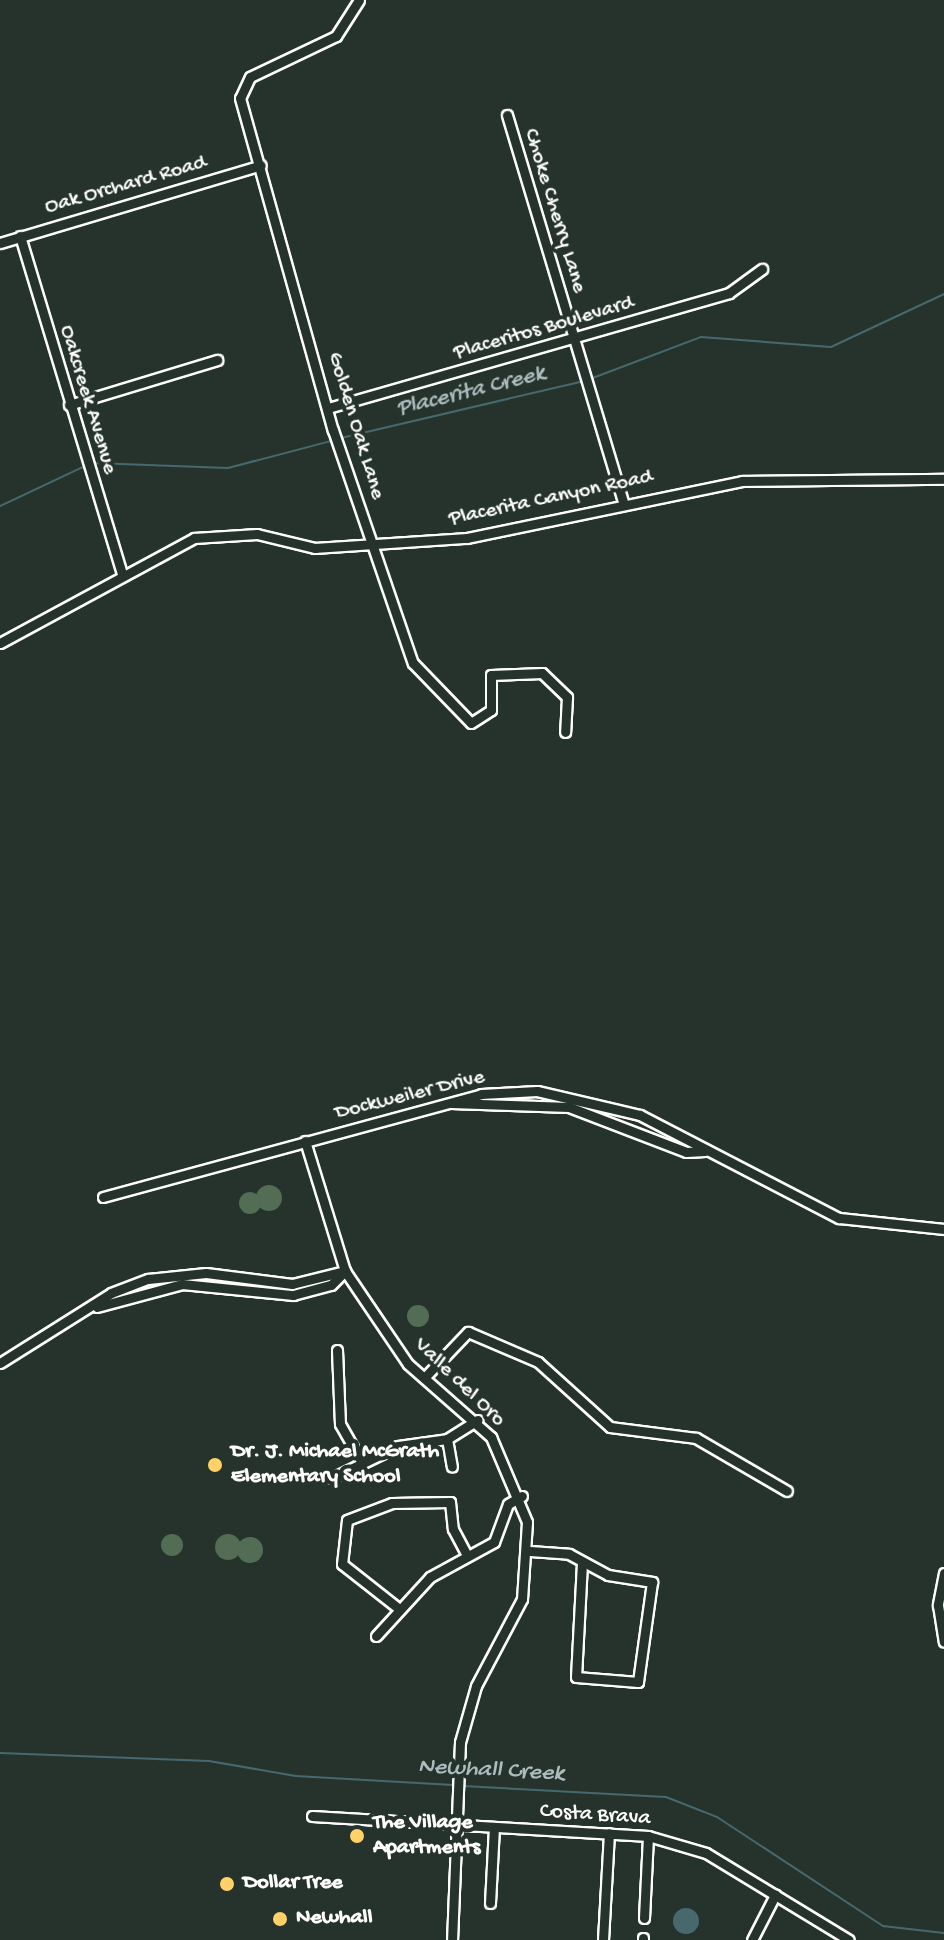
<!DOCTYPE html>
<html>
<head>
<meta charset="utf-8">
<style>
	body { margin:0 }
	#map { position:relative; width:944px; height:1940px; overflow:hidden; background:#26332d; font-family:"Gochi Hand",sans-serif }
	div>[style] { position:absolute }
	.green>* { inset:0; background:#526d54 }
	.round { border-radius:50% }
	.water>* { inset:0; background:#47696d }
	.stream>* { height:2px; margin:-1px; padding:0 1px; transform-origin:1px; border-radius:1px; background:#47696d }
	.roads { filter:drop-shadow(2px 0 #fff) drop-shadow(-2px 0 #fff) drop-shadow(0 2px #fff) drop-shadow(0 -2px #fff) }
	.street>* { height:9px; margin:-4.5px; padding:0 4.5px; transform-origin:4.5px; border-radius:4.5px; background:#26332d }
	.dots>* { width:22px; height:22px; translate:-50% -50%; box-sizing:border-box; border:4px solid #26332d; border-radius:50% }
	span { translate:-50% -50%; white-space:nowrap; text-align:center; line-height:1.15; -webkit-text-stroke:8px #26332d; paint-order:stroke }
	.street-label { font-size:22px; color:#fff }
	.poi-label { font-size:22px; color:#fff; font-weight:700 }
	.left { translate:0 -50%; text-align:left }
	.water-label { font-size:24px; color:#acbcbd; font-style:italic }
</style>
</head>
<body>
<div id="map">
	<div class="green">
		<i class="round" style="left:256px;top:1185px;width:26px;height:26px"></i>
		<i class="round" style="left:239px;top:1192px;width:22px;height:22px"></i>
		<i class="round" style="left:407px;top:1305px;width:22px;height:22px"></i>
		<i class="round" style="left:161px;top:1534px;width:22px;height:22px"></i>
		<i class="round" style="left:215px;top:1534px;width:26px;height:26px"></i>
		<i class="round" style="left:237px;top:1537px;width:26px;height:26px"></i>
	</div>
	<div class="water">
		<i class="round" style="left:673px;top:1908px;width:26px;height:26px"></i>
	</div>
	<div class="stream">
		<i style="left:590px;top:379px;width:119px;rotate:-20.7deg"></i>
		<i style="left:701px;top:337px;width:130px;rotate:4.4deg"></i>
		<i style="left:831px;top:347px;width:125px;rotate:-25.1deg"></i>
		<i style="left:341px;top:438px;width:250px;rotate:-13.2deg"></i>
		<i style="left:94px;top:463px;width:134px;rotate:2.1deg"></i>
		<i style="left:228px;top:468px;width:106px;rotate:-14.7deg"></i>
		<i style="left:0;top:506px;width:96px;rotate:-25.2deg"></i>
		<i style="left:0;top:1753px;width:209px;rotate:2.2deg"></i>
		<i style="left:209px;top:1761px;width:88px;rotate:9.8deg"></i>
		<i style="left:296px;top:1776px;width:157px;rotate:3.3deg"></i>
		<i style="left:463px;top:1786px;width:203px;rotate:3.1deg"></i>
		<i style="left:666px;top:1797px;width:55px;rotate:21.4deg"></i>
		<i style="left:717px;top:1817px;width:199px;rotate:33.3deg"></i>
		<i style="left:883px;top:1926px;width:61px;rotate:6.5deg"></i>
	</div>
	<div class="roads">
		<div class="street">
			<i style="left:359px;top:0;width:43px;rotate:122.6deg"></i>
			<i style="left:336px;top:36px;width:95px;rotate:154.5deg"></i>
			<i style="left:250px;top:77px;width:23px;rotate:115deg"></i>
			<i style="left:240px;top:98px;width:345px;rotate:74.4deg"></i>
			<i style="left:333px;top:430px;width:246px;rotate:71.1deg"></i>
			<i style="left:413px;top:663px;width:83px;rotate:46deg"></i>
			<i style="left:471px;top:723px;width:24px;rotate:-33deg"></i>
			<i style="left:491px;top:710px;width:35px;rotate:-90deg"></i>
			<i style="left:491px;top:675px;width:51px;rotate:-2.2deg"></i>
			<i style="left:542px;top:673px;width:35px;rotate:44deg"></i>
			<i style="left:567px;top:697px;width:35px;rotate:93deg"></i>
			<i style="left:507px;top:115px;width:403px;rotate:73.3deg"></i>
			<i style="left:20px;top:236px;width:352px;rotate:73.2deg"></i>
			<i style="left:0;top:243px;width:272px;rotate:-16.6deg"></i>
			<i style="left:69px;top:405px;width:155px;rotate:-16.9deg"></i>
			<i style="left:328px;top:408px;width:417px;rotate:-16deg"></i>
			<i style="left:729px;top:293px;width:41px;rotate:-36deg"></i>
			<i style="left:0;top:643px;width:221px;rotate:-28.4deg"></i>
			<i style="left:194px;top:538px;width:63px;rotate:-3.6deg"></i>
			<i style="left:257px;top:534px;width:60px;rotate:13.6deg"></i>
			<i style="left:315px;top:548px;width:152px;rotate:-3.8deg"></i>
			<i style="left:467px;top:538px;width:281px;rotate:-11.7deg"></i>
			<i style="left:742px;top:481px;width:202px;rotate:-0.6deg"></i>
			<i style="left:451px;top:1103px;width:118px;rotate:1.9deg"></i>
			<i style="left:569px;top:1107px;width:125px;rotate:21deg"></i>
			<i style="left:686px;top:1152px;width:19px;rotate:-3deg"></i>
			<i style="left:305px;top:1141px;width:136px;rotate:72.9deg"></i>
			<i style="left:345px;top:1271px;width:112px;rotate:55.9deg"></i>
			<i style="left:408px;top:1364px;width:111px;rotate:41.3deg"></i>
			<i style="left:491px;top:1437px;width:92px;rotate:67deg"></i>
			<i style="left:527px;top:1522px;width:77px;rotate:93.7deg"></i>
			<i style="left:522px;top:1599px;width:98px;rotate:117.9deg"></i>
			<i style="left:476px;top:1686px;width:58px;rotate:105.9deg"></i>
			<i style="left:460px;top:1742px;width:198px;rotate:92.3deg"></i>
			<i style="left:103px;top:1197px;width:392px;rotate:-15.2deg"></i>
			<i style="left:481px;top:1094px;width:56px;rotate:-3.1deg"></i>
			<i style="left:537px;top:1091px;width:106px;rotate:13.1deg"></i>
			<i style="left:640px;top:1115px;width:224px;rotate:27.4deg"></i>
			<i style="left:839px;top:1218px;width:106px;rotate:6deg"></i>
			<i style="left:97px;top:1307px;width:88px;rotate:-15.1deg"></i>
			<i style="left:182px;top:1284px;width:112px;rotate:5.7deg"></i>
			<i style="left:293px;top:1295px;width:39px;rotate:-15deg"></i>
			<i style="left:331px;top:1285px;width:20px;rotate:-45deg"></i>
			<i style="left:337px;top:1350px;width:74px;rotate:87.7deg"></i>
			<i style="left:340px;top:1424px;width:43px;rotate:60.4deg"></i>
			<i style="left:0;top:1363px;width:131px;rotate:-32.2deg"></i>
			<i style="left:111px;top:1293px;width:40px;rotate:-21deg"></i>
			<i style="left:148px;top:1279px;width:58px;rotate:-5.9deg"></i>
			<i style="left:206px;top:1273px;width:87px;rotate:7.3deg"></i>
			<i style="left:292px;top:1284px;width:55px;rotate:-13.8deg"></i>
			<i style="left:424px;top:1378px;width:64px;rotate:-46.3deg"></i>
			<i style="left:468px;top:1332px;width:76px;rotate:23.2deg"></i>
			<i style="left:538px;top:1362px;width:97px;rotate:42.1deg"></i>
			<i style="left:610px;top:1427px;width:87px;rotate:7.3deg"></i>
			<i style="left:696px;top:1438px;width:105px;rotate:30.2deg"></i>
			<i style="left:447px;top:1439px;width:28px;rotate:80deg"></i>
			<i style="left:332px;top:1478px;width:73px;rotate:-25.9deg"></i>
			<i style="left:398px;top:1446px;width:49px;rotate:-8.1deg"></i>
			<i style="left:447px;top:1439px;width:36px;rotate:-32deg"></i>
			<i style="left:530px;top:1551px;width:39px;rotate:4deg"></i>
			<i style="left:569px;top:1554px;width:44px;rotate:28.3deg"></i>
			<i style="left:608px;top:1575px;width:45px;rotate:9deg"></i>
			<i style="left:652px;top:1582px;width:101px;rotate:98deg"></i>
			<i style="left:638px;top:1682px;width:62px;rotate:-175.4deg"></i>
			<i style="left:576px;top:1677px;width:114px;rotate:-87deg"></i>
			<i style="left:944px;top:1573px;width:33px;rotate:101deg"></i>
			<i style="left:938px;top:1605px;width:37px;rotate:81deg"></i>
			<i style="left:398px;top:1608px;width:71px;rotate:-141.8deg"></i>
			<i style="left:342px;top:1564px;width:44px;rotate:-83.5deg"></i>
			<i style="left:347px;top:1520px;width:48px;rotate:-20.7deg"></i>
			<i style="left:392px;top:1503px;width:58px;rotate:-1deg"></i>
			<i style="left:450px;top:1502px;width:27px;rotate:84deg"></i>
			<i style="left:453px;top:1529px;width:30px;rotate:62deg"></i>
			<i style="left:376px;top:1636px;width:80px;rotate:-47.5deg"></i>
			<i style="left:430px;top:1577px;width:73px;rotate:-28.7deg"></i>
			<i style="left:494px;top:1542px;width:40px;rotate:-69.8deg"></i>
			<i style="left:508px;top:1504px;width:16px;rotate:-30deg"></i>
			<i style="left:312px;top:1816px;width:337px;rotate:3.4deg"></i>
			<i style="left:648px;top:1836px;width:60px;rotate:16.3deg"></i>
			<i style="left:706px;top:1853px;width:167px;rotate:31.3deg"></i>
			<i style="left:490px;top:1903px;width:76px;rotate:-87deg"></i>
			<i style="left:644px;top:1918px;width:82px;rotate:-87.2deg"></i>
			<i style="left:603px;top:1940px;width:107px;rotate:-86.8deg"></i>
			<i style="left:643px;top:1940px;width:2px;rotate:-90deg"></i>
			<i style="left:752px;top:1940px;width:51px;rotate:-62.9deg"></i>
		</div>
	</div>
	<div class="dots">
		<i style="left:215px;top:1465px;background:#ffd166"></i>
		<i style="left:357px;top:1836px;background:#ffd166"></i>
		<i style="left:227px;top:1884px;background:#ffd166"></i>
		<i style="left:280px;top:1919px;background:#ffd166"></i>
	</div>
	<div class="street-label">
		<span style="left:126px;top:186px;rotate:-16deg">Oak Orchard Road</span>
		<span style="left:554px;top:211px;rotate:73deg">Choke Cherry Lane</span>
		<span style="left:544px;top:329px;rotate:-16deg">Placeritos Boulevard</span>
		<span style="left:87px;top:400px;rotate:73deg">Oakcreek Avenue</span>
		<span style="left:355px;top:426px;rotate:73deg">Golden Oak Lane</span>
		<span style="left:551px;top:499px;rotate:-12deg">Placerita Canyon Road</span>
		<span style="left:410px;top:1096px;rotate:-14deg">Dockweiler Drive</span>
		<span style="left:459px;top:1383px;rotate:44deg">Valle del Oro</span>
		<span style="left:595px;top:1816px;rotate:4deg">Costa Brava</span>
	</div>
	<div class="poi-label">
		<span class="left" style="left:231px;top:1465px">Dr. J. Michael McGrath<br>Elementary School</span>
		<span class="left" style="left:373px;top:1836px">The Village<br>Apartments</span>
		<span class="left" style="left:243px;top:1884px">Dollar Tree</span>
		<span class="left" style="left:296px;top:1919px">Newhall</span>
	</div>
	<div class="water-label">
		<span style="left:471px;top:392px;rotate:-14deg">Placerita Creek</span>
		<span style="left:491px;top:1771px;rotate:3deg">Newhall Creek</span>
	</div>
</div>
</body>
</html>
